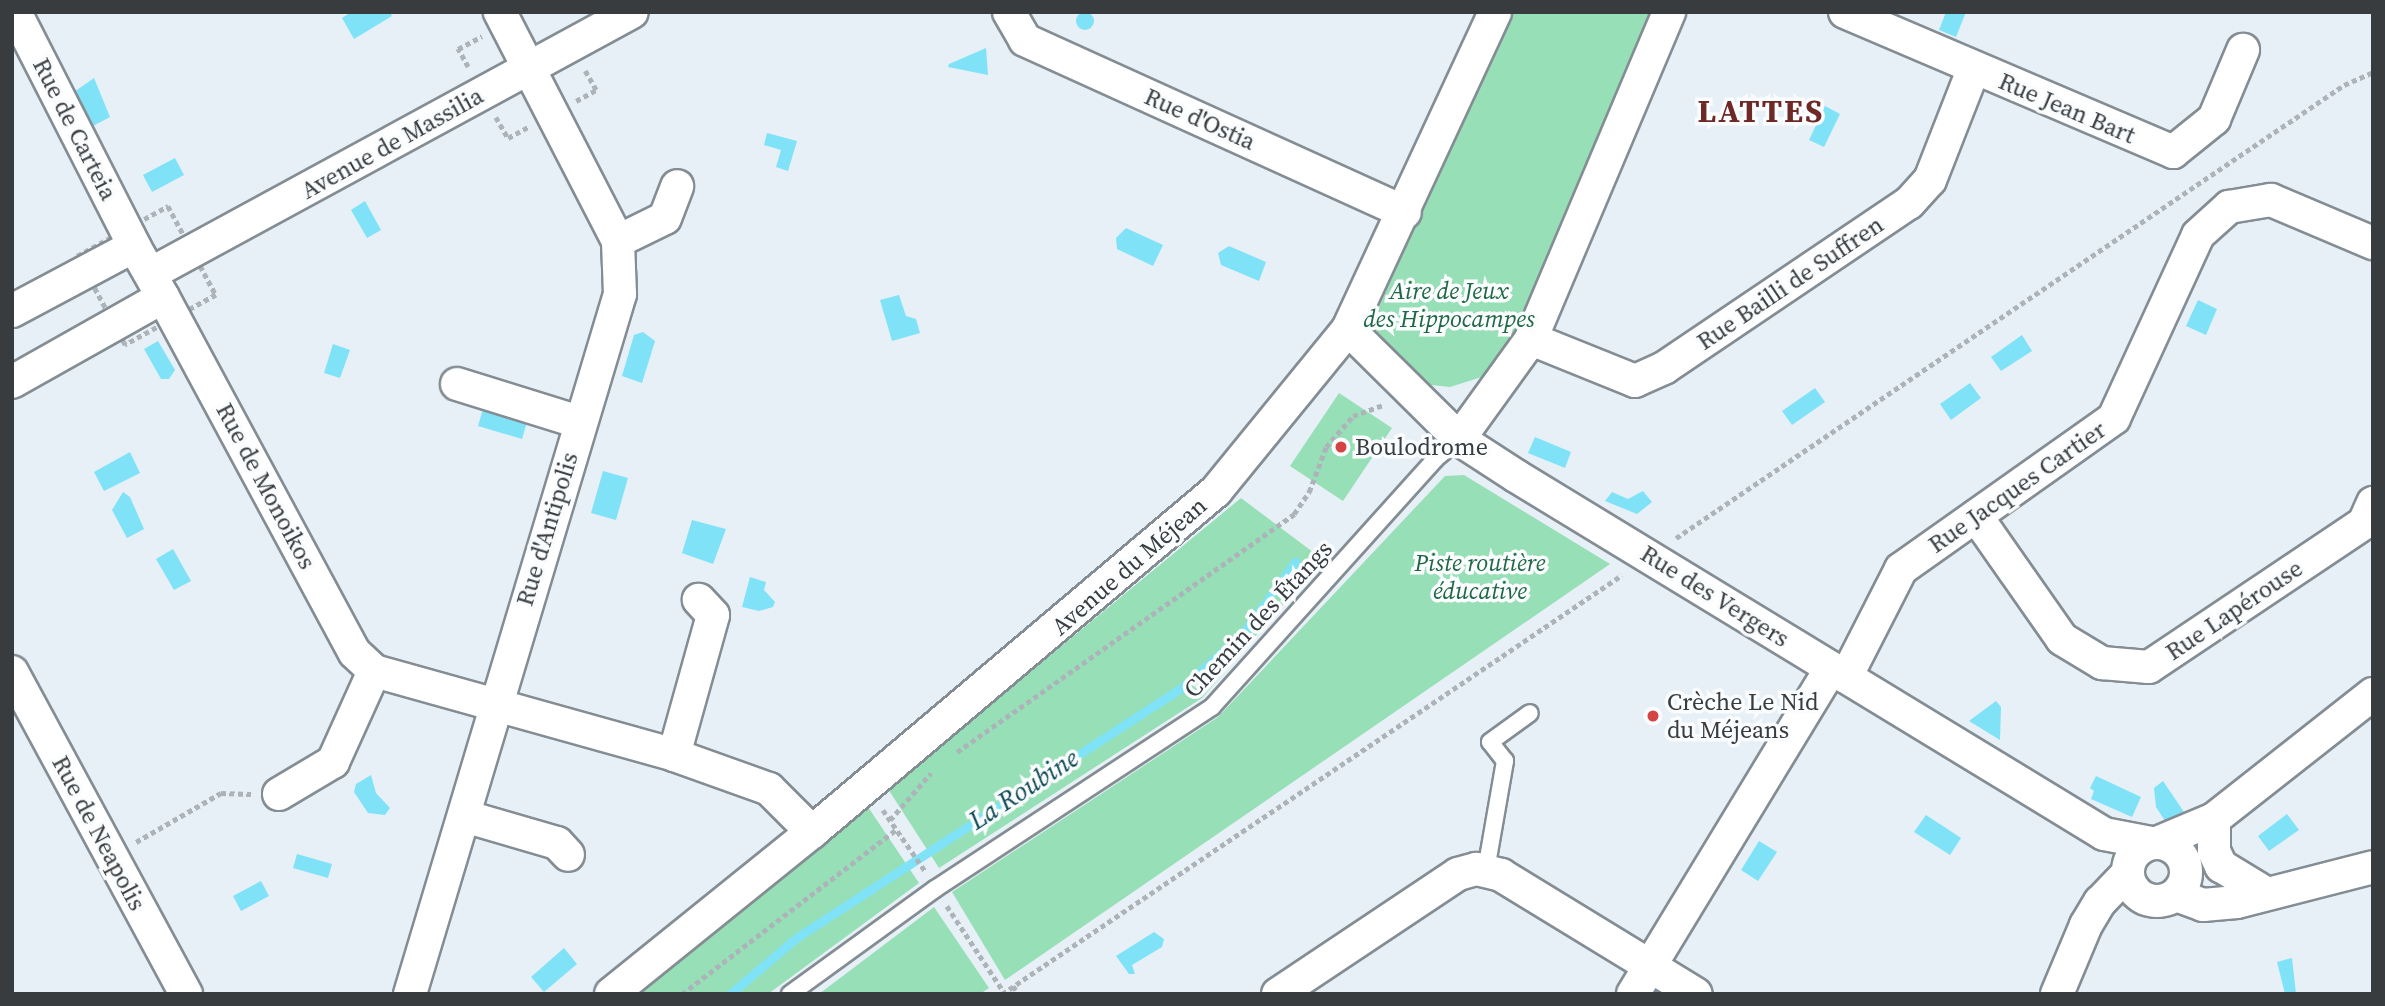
<!DOCTYPE html>
<html>
<head>
<meta charset="utf-8">
<style>
	body { margin:0 }
	#map { position:relative; width:2385px; height:1006px; overflow:hidden; background:#e7f0f7; font-family:"Source Serif 4",serif }
	div>[style] { position:absolute }
	.green>* { inset:0; background:#97dfb6 }
	.water>* { inset:0; background:#7fe2f7 }
	.round { border-radius:50% }
	.stream>* { height:9px; margin:-4.5px; padding:0 4.5px; transform-origin:4.5px; border-radius:4.5px; background:#7fe2f7 }
	.path>* { height:4.5px; margin-top:-2.25px; transform-origin:0; background:repeating-linear-gradient(90deg,#acb4b9 0 5px,transparent 0 8.5px) }
	.roads { filter:drop-shadow(2px 0 #848d93) drop-shadow(-2px 0 #848d93) drop-shadow(0 2px #848d93) drop-shadow(0 -2px #848d93) }
	.lane>* { height:16px; margin:-8px; padding:0 8px; transform-origin:8px; border-radius:8px; background:#fff }
	.street>* { height:32px; margin:-16px; padding:0 16px; transform-origin:16px; border-radius:16px; background:#fff }
	.street>.ring { margin:-16px; padding:0; box-sizing:content-box; background:none; border:32px solid #fff; border-radius:50% }
	.dots>* { width:19px; height:19px; translate:-50% -50%; box-sizing:border-box; border:4px solid #fafcfd; border-radius:50% }
	span { translate:-50% -50%; white-space:nowrap; text-align:center; line-height:1.15; -webkit-text-stroke:7px #fafcfd; paint-order:stroke }
	.street-label { font-size:24px; color:#383c3f }
	.park-label { font-size:24px; color:#1f6745; font-style:italic }
	.poi-label { font-size:24px; color:#383c3f }
	.left { translate:0 -50%; text-align:left }
	.water-label { font-size:26px; color:#094752; font-style:italic }
	.district-label { font-size:32px; color:#6e2927; font-weight:700; letter-spacing:2px }
	.frame { position:absolute; inset:0; border:14px solid #383c3f; pointer-events:none }
</style>
</head>
<body>
<div id="map">
	<div class="green">
		<i style="clip-path:polygon(1513px 12px,1656px 12px,1527px 318px,1485px 376px,1450px 387px,1421px 384px,1382px 340px,1372px 322px)"></i>
		<i style="clip-path:polygon(1339px 393px,1392px 428px,1343px 501px,1290px 466px)"></i>
		<i style="clip-path:polygon(1464px 475px,1610px 564px,1005px 980px,952px 892px,1218px 717px,1445px 476px)"></i>
		<i style="clip-path:polygon(1241px 498px,1322px 559px,1202px 698px,939px 868px,888px 789px)"></i>
		<i style="clip-path:polygon(868px 807px,919px 883px,768px 994px,640px 994px)"></i>
		<i style="clip-path:polygon(934px 907px,989px 988px,980px 994px,819px 994px)"></i>
	</div>
	<div class="water">
		<i class="round" style="left:1076px;top:12px;width:18px;height:18px"></i>
		<i style="clip-path:polygon(351px 12px,390px 12px,392px 16px,354px 39px,342px 18px)"></i>
		<i style="clip-path:polygon(1946px 12px,1966px 12px,1956px 37px,1939px 30px)"></i>
		<i style="clip-path:polygon(986px 48px,988px 75px,948px 67px,949px 64px)"></i>
		<i style="clip-path:polygon(94px 78px,110px 117px,93px 126px,74px 92px)"></i>
		<i style="clip-path:polygon(1825px 106px,1840px 114px,1824px 147px,1809px 140px)"></i>
		<i style="clip-path:polygon(767px 133px,797px 141px,788px 171px,776px 167px,781px 150px,764px 145px)"></i>
		<i style="clip-path:polygon(175px 158px,184px 175px,152px 192px,143px 175px)"></i>
		<i style="clip-path:polygon(365px 201px,381px 230px,367px 238px,351px 210px)"></i>
		<i style="clip-path:polygon(1126px 228px,1163px 245px,1153px 266px,1117px 249px,1116px 238px)"></i>
		<i style="clip-path:polygon(1229px 246px,1266px 262px,1259px 281px,1221px 265px,1218px 253px)"></i>
		<i style="clip-path:polygon(899px 295px,906px 316px,916px 319px,920px 333px,892px 341px,880px 300px)"></i>
		<i style="clip-path:polygon(2198px 300px,2217px 309px,2206px 335px,2186px 326px)"></i>
		<i style="clip-path:polygon(643px 332px,655px 341px,642px 383px,622px 376px,634px 335px)"></i>
		<i style="clip-path:polygon(2022px 335px,2032px 351px,2001px 371px,1991px 357px)"></i>
		<i style="clip-path:polygon(158px 341px,175px 370px,169px 379px,161px 379px,144px 349px)"></i>
		<i style="clip-path:polygon(333px 344px,350px 350px,340px 378px,324px 373px)"></i>
		<i style="clip-path:polygon(1970px 383px,1981px 398px,1951px 420px,1940px 404px)"></i>
		<i style="clip-path:polygon(1815px 388px,1825px 402px,1792px 425px,1782px 411px)"></i>
		<i style="clip-path:polygon(483px 409px,527px 422px,522px 439px,478px 426px)"></i>
		<i style="clip-path:polygon(1535px 437px,1571px 452px,1565px 468px,1528px 453px)"></i>
		<i style="clip-path:polygon(130px 452px,140px 473px,104px 491px,94px 472px)"></i>
		<i style="clip-path:polygon(603px 471px,628px 478px,616px 520px,591px 513px)"></i>
		<i style="clip-path:polygon(1643px 491px,1652px 502px,1637px 514px,1605px 501px,1612px 492px,1628px 499px)"></i>
		<i style="clip-path:polygon(123px 492px,130px 497px,144px 529px,127px 538px,112px 510px)"></i>
		<i style="clip-path:polygon(692px 520px,726px 529px,713px 564px,682px 553px)"></i>
		<i style="clip-path:polygon(173px 549px,191px 581px,174px 590px,156px 559px)"></i>
		<i style="clip-path:polygon(750px 577px,766px 582px,764px 590px,775px 602px,773px 607px,759px 611px,742px 607px)"></i>
		<i style="clip-path:polygon(1996px 701px,2001px 707px,2000px 740px,1969px 721px)"></i>
		<i style="clip-path:polygon(371px 775px,376px 793px,390px 808px,385px 815px,368px 813px,354px 792px,356px 784px)"></i>
		<i style="clip-path:polygon(2096px 776px,2141px 797px,2132px 817px,2091px 799px,2094px 791px,2090px 788px)"></i>
		<i style="clip-path:polygon(2163px 781px,2184px 812px,2167px 824px,2156px 807px,2154px 788px)"></i>
		<i style="clip-path:polygon(2287px 814px,2299px 830px,2269px 851px,2258px 836px)"></i>
		<i style="clip-path:polygon(1926px 815px,1961px 838px,1950px 855px,1914px 832px)"></i>
		<i style="clip-path:polygon(1759px 841px,1777px 852px,1758px 881px,1741px 870px)"></i>
		<i style="clip-path:polygon(297px 854px,332px 864px,328px 878px,293px 868px)"></i>
		<i style="clip-path:polygon(261px 881px,269px 896px,241px 911px,233px 896px)"></i>
		<i style="clip-path:polygon(1154px 932px,1164px 939px,1162px 947px,1132px 965px,1135px 974px,1129px 974px,1116px 956px)"></i>
		<i style="clip-path:polygon(564px 948px,577px 964px,544px 992px,531px 977px)"></i>
		<i style="clip-path:polygon(2292px 958px,2296px 994px,2285px 994px,2277px 962px)"></i>
	</div>
	<div class="stream">
		<i style="left:730px;top:994px;width:87px;rotate:-40.3deg"></i>
		<i style="left:796px;top:938px;width:461px;rotate:-33deg"></i>
		<i style="left:1183px;top:687px;width:82px;rotate:-42deg"></i>
		<i style="left:1244px;top:632px;width:87px;rotate:-53.9deg"></i>
	</div>
	<div class="path">
		<i style="left:468px;top:67px;width:21px;rotate:-119deg"></i>
		<i style="left:458px;top:49px;width:27px;rotate:-28deg"></i>
		<i style="left:576px;top:101px;width:23px;rotate:-29deg"></i>
		<i style="left:596px;top:90px;width:22px;rotate:-120deg"></i>
		<i style="left:496px;top:117px;width:24px;rotate:60deg"></i>
		<i style="left:508px;top:138px;width:23px;rotate:-29deg"></i>
		<i style="left:168px;top:206px;width:101px;rotate:61.7deg"></i>
		<i style="left:216px;top:295px;width:104px;rotate:151.2deg"></i>
		<i style="left:125px;top:345px;width:101px;rotate:-118.3deg"></i>
		<i style="left:77px;top:256px;width:104px;rotate:-28.8deg"></i>
		<i style="left:1676px;top:538px;width:807px;rotate:-34.14deg"></i>
		<i style="left:2344px;top:85px;width:32px;rotate:-24deg"></i>
		<i style="left:957px;top:752px;width:413px;rotate:-35.2deg"></i>
		<i style="left:1294px;top:514px;width:27px;rotate:-56deg"></i>
		<i style="left:1309px;top:492px;width:48px;rotate:-69.3deg"></i>
		<i style="left:1326px;top:447px;width:41px;rotate:-48.9deg"></i>
		<i style="left:1353px;top:416px;width:33px;rotate:-20deg"></i>
		<i style="left:883px;top:810px;width:75px;rotate:55.3deg"></i>
		<i style="left:890px;top:820px;width:62px;rotate:-48.9deg"></i>
		<i style="left:136px;top:842px;width:98px;rotate:-30deg"></i>
		<i style="left:221px;top:793px;width:30px;rotate:2deg"></i>
		<i style="left:947px;top:906px;width:103px;rotate:56.5deg"></i>
		<i style="left:1013px;top:986px;width:10px;rotate:53deg"></i>
		<i style="left:682px;top:994px;width:270px;rotate:-37.5deg"></i>
		<i style="left:1002px;top:994px;width:748px;rotate:-34.05deg"></i>
	</div>
	<div class="roads">
		<div class="lane">
			<i style="left:1486px;top:870px;width:111px;rotate:-80.1deg"></i>
			<i style="left:1505px;top:761px;width:24px;rotate:-128deg"></i>
			<i style="left:1490px;top:742px;width:49px;rotate:-35.9deg"></i>
			<i style="left:790px;top:994px;width:179px;rotate:-35.9deg"></i>
			<i style="left:935px;top:889px;width:331px;rotate:-33.3deg"></i>
			<i style="left:1212px;top:707px;width:334px;rotate:-48deg"></i>
			<i style="left:1435px;top:459px;width:31px;rotate:-40deg"></i>
		</div>
		<div class="street">
			<i style="left:15px;top:12px;width:263px;rotate:63deg"></i>
			<i style="left:1009px;top:12px;width:32px;rotate:60deg"></i>
			<i style="left:1025px;top:40px;width:417px;rotate:24.4deg"></i>
			<i style="left:1845px;top:12px;width:357px;rotate:23.1deg"></i>
			<i style="left:2173px;top:152px;width:53px;rotate:-38.8deg"></i>
			<i style="left:2214px;top:119px;width:75px;rotate:-67.2deg"></i>
			<i style="left:618px;top:241px;width:52px;rotate:-26.1deg"></i>
			<i style="left:665px;top:218px;width:34px;rotate:-69deg"></i>
			<i style="left:152px;top:273px;width:546px;rotate:-28.54deg"></i>
			<i style="left:163px;top:297px;width:404px;rotate:61.7deg"></i>
			<i style="left:355px;top:653px;width:26px;rotate:43deg"></i>
			<i style="left:374px;top:671px;width:312px;rotate:15.6deg"></i>
			<i style="left:674px;top:755px;width:101px;rotate:19.7deg"></i>
			<i style="left:769px;top:789px;width:61px;rotate:45deg"></i>
			<i style="left:12px;top:311px;width:138px;rotate:-28deg"></i>
			<i style="left:134px;top:246px;width:59px;rotate:60.4deg"></i>
			<i style="left:163px;top:297px;width:173px;rotate:150.6deg"></i>
			<i style="left:1348px;top:329px;width:156px;rotate:44.7deg"></i>
			<i style="left:1459px;top:439px;width:68px;rotate:33deg"></i>
			<i style="left:1516px;top:476px;width:688px;rotate:31.33deg"></i>
			<i style="left:2104px;top:834px;width:48px;rotate:10.8deg"></i>
			<i style="left:1531px;top:339px;width:112px;rotate:22deg"></i>
			<i style="left:1635px;top:381px;width:32px;rotate:-24deg"></i>
			<i style="left:1664px;top:368px;width:295px;rotate:-34deg"></i>
			<i style="left:1909px;top:203px;width:31px;rotate:-48deg"></i>
			<i style="left:1930px;top:180px;width:120px;rotate:-68.6deg"></i>
			<i style="left:457px;top:384px;width:128px;rotate:17.3deg"></i>
			<i style="left:1459px;top:439px;width:123px;rotate:-54.2deg"></i>
			<i style="left:1531px;top:339px;width:355px;rotate:-67.1deg"></i>
			<i style="left:1976px;top:516px;width:150px;rotate:55deg"></i>
			<i style="left:2062px;top:639px;width:47px;rotate:31deg"></i>
			<i style="left:2102px;top:663px;width:47px;rotate:4.9deg"></i>
			<i style="left:2149px;top:667px;width:259px;rotate:-33.8deg"></i>
			<i style="left:2364px;top:523px;width:22px;rotate:-66deg"></i>
			<i style="left:12px;top:672px;width:366px;rotate:61.6deg"></i>
			<i style="left:1846px;top:677px;width:121px;rotate:-63deg"></i>
			<i style="left:1901px;top:569px;width:261px;rotate:-35.3deg"></i>
			<i style="left:2114px;top:418px;width:201px;rotate:-65.3deg"></i>
			<i style="left:2198px;top:235px;width:42px;rotate:-42.1deg"></i>
			<i style="left:2229px;top:207px;width:43px;rotate:-9.5deg"></i>
			<i style="left:2271px;top:200px;width:111px;rotate:22.9deg"></i>
			<i style="left:674px;top:755px;width:145px;rotate:-74.4deg"></i>
			<i style="left:713px;top:615px;width:21px;rotate:-133deg"></i>
			<i style="left:279px;top:794px;width:63px;rotate:-30.7deg"></i>
			<i style="left:333px;top:762px;width:100px;rotate:-65.7deg"></i>
			<i style="left:464px;top:816px;width:97px;rotate:16.2deg"></i>
			<i style="left:557px;top:843px;width:16px;rotate:47deg"></i>
			<i style="left:2214px;top:819px;width:32px;rotate:90deg"></i>
			<i style="left:2214px;top:851px;width:17px;rotate:65deg"></i>
			<i style="left:2221px;top:866px;width:50px;rotate:31.2deg"></i>
			<i class="ring" style="left:2128px;top:843px;width:26px;height:26px"></i>
			<i style="left:2157px;top:843px;width:62px;rotate:-22.8deg"></i>
			<i style="left:2214px;top:819px;width:202px;rotate:-38.2deg"></i>
			<i style="left:2176px;top:895px;width:29px;rotate:20deg"></i>
			<i style="left:2203px;top:905px;width:34px;rotate:-5deg"></i>
			<i style="left:2237px;top:902px;width:140px;rotate:-14.4deg"></i>
			<i style="left:410px;top:994px;width:731px;rotate:-73.3deg"></i>
			<i style="left:620px;top:294px;width:53px;rotate:-92.2deg"></i>
			<i style="left:618px;top:241px;width:258px;rotate:-117.3deg"></i>
			<i style="left:611px;top:994px;width:258px;rotate:-38.9deg"></i>
			<i style="left:812px;top:832px;width:529px;rotate:-40.17deg"></i>
			<i style="left:1216px;top:491px;width:209px;rotate:-50.8deg"></i>
			<i style="left:1348px;top:329px;width:349px;rotate:-65.1deg"></i>
			<i style="left:1278px;top:994px;width:216px;rotate:-33.7deg"></i>
			<i style="left:1458px;top:874px;width:19px;rotate:-16deg"></i>
			<i style="left:1476px;top:869px;width:26px;rotate:13deg"></i>
			<i style="left:1501px;top:875px;width:228px;rotate:31.4deg"></i>
			<i style="left:1633px;top:994px;width:381px;rotate:-58.7deg"></i>
			<i style="left:2057px;top:994px;width:75px;rotate:-67.2deg"></i>
			<i style="left:2086px;top:925px;width:27px;rotate:-59deg"></i>
			<i style="left:2100px;top:902px;width:39px;rotate:-46deg"></i>
		</div>
	</div>
	<div class="dots">
		<i style="left:1341px;top:447px;background:#d44445"></i>
		<i style="left:1653px;top:716px;background:#d44445"></i>
	</div>
	<div class="street-label">
		<span style="left:2067px;top:108px;rotate:23deg">Rue Jean Bart</span>
		<span style="left:1200px;top:119px;rotate:24deg">Rue d'Ostia</span>
		<span style="left:75px;top:129px;rotate:63deg">Rue de Carteia</span>
		<span style="left:392px;top:143px;rotate:-29deg">Avenue de Massilia</span>
		<span style="left:1790px;top:283px;rotate:-34deg">Rue Bailli de Suffren</span>
		<span style="left:266px;top:486px;rotate:62deg">Rue de Monoikos</span>
		<span style="left:2017px;top:487px;rotate:-35deg">Rue Jacques Cartier</span>
		<span style="left:547px;top:529px;rotate:-73deg">Rue d'Antipolis</span>
		<span style="left:1129px;top:566px;rotate:-41deg">Avenue du Méjean</span>
		<span style="left:1715px;top:596px;rotate:32deg">Rue des Vergers</span>
		<span style="left:2234px;top:610px;rotate:-34deg">Rue Lapérouse</span>
		<span style="left:1258px;top:619px;rotate:-47deg">Chemin des Étangs</span>
		<span style="left:99px;top:833px;rotate:62deg">Rue de Neapolis</span>
	</div>
	<div class="park-label">
		<span style="left:1449px;top:305px">Aire de Jeux<br>des Hippocampes</span>
		<span style="left:1480px;top:577px">Piste routière<br>éducative</span>
	</div>
	<div class="poi-label">
		<span class="left" style="left:1355px;top:447px">Boulodrome</span>
		<span class="left" style="left:1667px;top:716px">Crèche Le Nid<br>du Méjeans</span>
	</div>
	<div class="water-label">
		<span style="left:1024px;top:790px;rotate:-33deg">La Roubine</span>
	</div>
	<div class="district-label">
		<span style="left:1761px;top:111px">LATTES</span>
	</div>
	<div class="frame"></div>
</div>
</body>
</html>
